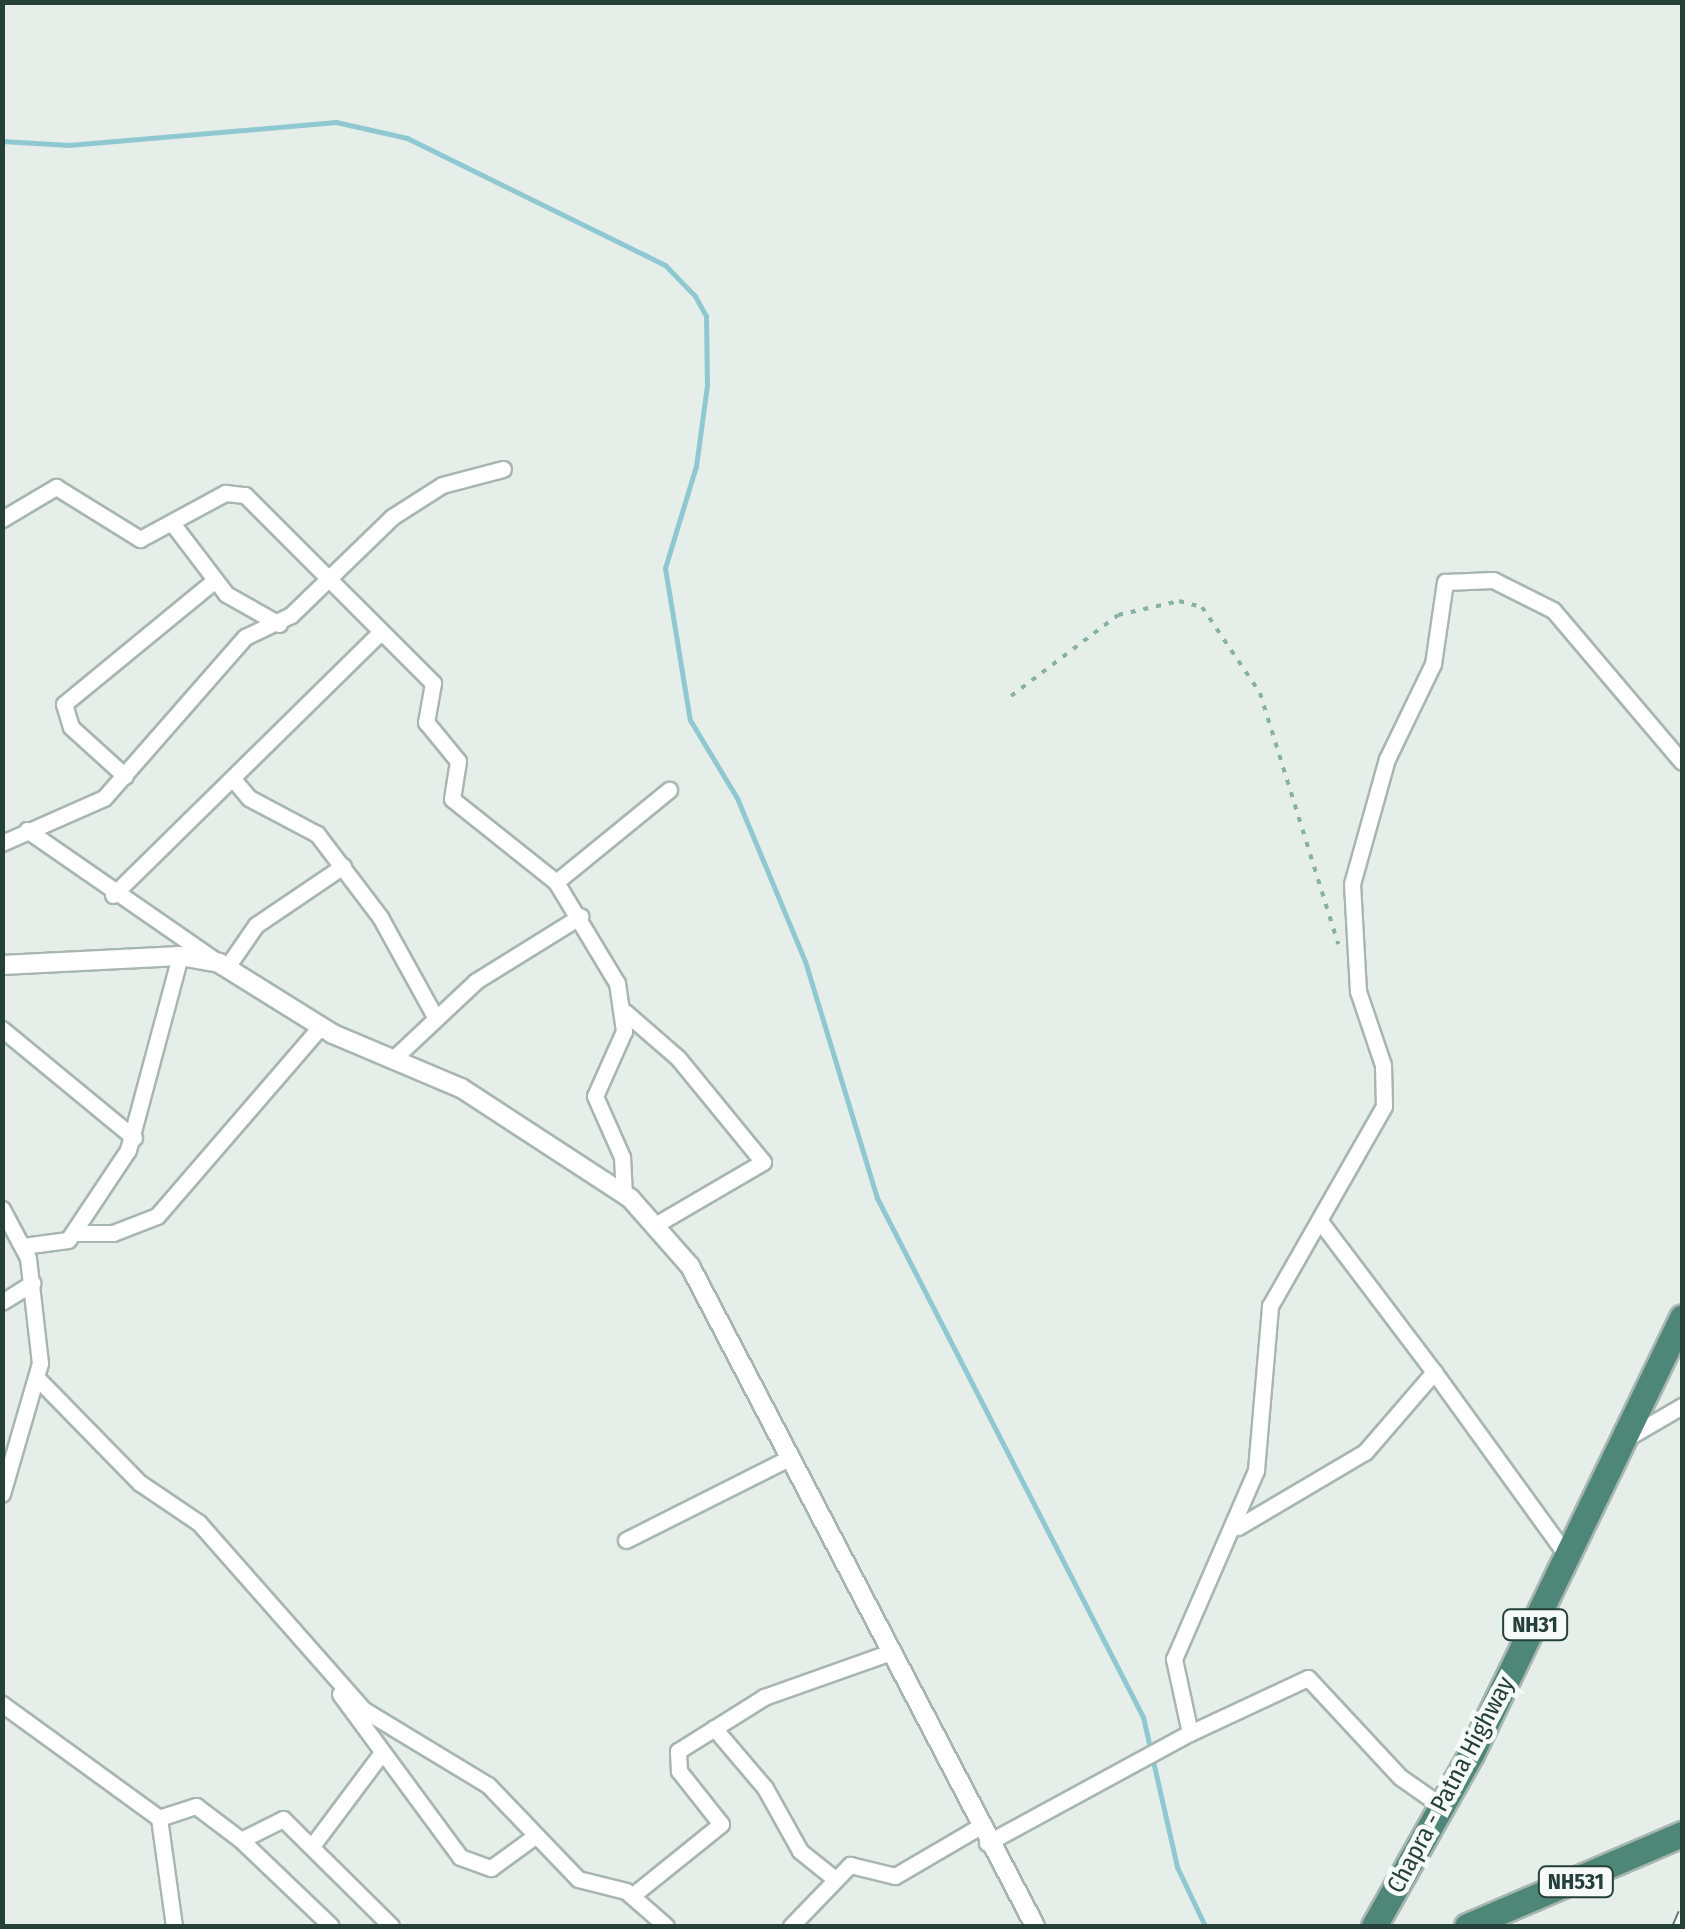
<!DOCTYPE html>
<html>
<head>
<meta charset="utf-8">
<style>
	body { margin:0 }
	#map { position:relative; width:1685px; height:1929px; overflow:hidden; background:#e6eeea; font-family:"Fira Sans Condensed",sans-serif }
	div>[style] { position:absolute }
	.stream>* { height:5px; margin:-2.5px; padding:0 2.5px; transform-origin:2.5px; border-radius:2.5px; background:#90c8d1 }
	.path>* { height:4px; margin-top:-2px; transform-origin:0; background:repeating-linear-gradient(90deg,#87b1a3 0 5px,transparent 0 13px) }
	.roads { filter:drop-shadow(2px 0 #a8b6b1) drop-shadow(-2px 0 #a8b6b1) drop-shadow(0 2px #a8b6b1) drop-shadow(0 -2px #a8b6b1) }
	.minor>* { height:15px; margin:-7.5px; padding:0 7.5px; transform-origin:7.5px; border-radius:7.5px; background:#fff }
	.tertiary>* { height:18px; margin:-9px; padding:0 9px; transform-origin:9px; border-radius:9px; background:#fff }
	.trunk>* { height:25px; margin:-12.5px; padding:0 12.5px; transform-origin:12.5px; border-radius:12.5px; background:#4e8778 }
	.rail>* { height:9px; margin-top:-4.5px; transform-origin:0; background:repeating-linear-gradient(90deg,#f6faf8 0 15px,#607b73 0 30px); box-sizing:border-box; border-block:2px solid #607b73 }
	span { translate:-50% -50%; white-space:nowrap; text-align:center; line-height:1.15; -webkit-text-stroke:9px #f6faf8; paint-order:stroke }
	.shield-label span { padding:2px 8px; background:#f6faf8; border:2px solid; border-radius:8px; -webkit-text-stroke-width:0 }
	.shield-label { font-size:22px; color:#254038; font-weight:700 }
	.street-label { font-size:25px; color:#254038 }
	.frame { position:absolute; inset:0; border:5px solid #254038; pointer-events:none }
</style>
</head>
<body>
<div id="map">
	<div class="stream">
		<i style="left:2px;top:141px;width:67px;rotate:3.4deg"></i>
		<i style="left:69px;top:145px;width:268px;rotate:-4.9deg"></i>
		<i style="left:336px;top:122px;width:73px;rotate:12.7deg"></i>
		<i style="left:407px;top:138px;width:288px;rotate:26.2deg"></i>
		<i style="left:665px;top:265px;width:43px;rotate:45.9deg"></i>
		<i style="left:695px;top:296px;width:23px;rotate:61deg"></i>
		<i style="left:706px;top:316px;width:69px;rotate:89.2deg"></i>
		<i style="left:707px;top:385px;width:82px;rotate:97.7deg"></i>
		<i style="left:696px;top:466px;width:107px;rotate:106.9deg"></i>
		<i style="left:665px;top:568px;width:154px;rotate:80.7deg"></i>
		<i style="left:690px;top:720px;width:91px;rotate:58.9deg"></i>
		<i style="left:737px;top:798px;width:177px;rotate:67.4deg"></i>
		<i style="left:805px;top:961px;width:248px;rotate:73.1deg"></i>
		<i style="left:877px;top:1198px;width:583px;rotate:62.86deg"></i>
		<i style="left:1143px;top:1717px;width:154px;rotate:77.2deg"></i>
		<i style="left:1177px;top:1867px;width:65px;rotate:64.6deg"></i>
	</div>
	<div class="path">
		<i style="left:1011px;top:696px;width:134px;rotate:-37.1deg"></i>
		<i style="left:1118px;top:615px;width:63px;rotate:-12.9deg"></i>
		<i style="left:1179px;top:601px;width:24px;rotate:15deg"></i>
		<i style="left:1202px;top:607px;width:104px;rotate:56deg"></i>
		<i style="left:1260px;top:693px;width:263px;rotate:72.7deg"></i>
	</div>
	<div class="roads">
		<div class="minor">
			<i style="left:2px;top:519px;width:63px;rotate:-30.7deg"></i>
			<i style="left:56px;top:487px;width:99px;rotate:31.8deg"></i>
			<i style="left:140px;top:539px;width:97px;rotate:-28.4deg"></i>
			<i style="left:225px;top:493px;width:20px;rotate:6deg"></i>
			<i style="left:245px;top:495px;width:266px;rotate:45deg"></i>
			<i style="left:433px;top:683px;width:40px;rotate:100deg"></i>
			<i style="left:426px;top:722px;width:50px;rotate:50.6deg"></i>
			<i style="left:458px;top:761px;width:38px;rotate:99deg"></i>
			<i style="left:452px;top:799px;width:133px;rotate:38.6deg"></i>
			<i style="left:556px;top:882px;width:118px;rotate:58.9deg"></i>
			<i style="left:617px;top:983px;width:49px;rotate:81.7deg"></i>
			<i style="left:624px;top:1031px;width:71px;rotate:114deg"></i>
			<i style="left:595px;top:1096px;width:67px;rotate:66.1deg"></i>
			<i style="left:622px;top:1157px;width:36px;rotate:87deg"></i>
			<i style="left:172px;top:523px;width:89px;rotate:52.7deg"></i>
			<i style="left:226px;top:594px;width:61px;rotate:29.5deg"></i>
			<i style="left:125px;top:776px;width:73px;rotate:-137.8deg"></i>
			<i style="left:71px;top:727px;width:24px;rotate:-107deg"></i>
			<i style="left:64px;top:704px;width:194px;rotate:-39.4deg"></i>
			<i style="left:233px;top:779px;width:25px;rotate:50deg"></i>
			<i style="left:249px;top:798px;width:77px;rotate:27.9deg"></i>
			<i style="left:317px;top:834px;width:104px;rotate:52.8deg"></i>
			<i style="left:380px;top:917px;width:112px;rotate:61.1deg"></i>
			<i style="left:27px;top:830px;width:230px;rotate:34.7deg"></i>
			<i style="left:2px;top:843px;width:111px;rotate:-23.8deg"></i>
			<i style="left:104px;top:798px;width:214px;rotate:-48.8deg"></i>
			<i style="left:245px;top:637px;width:51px;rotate:-25.6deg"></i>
			<i style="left:291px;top:615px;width:141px;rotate:-44.1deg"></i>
			<i style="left:392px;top:517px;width:59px;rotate:-32.6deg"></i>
			<i style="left:442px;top:485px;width:63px;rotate:-14.7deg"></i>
			<i style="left:556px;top:882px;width:146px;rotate:-39.2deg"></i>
			<i style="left:113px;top:895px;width:375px;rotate:-44.5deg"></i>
			<i style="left:227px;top:967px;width:51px;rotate:-55.4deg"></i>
			<i style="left:256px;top:925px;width:105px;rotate:-34.1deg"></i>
			<i style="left:625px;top:1012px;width:70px;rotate:41deg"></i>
			<i style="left:678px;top:1058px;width:134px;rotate:50.7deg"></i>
			<i style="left:763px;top:1162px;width:123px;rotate:149.7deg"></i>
			<i style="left:2px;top:1029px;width:171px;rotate:39.5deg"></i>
			<i style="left:392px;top:1060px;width:115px;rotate:-43.2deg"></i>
			<i style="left:476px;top:981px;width:123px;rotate:-31.8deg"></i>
			<i style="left:2px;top:1209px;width:55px;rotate:62deg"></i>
			<i style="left:28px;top:1258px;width:106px;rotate:83.5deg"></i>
			<i style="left:40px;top:1363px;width:136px;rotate:106.2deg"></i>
			<i style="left:75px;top:1233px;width:38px"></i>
			<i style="left:113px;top:1233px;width:47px;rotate:-21.1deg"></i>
			<i style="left:157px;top:1216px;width:250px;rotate:-49.2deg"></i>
			<i style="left:23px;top:1246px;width:45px;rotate:-7.6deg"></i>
			<i style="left:68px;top:1240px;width:108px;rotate:-56.3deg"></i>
			<i style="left:128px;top:1150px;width:201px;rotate:-75deg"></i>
			<i style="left:2px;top:1302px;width:36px;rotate:-32deg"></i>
			<i style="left:1434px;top:1372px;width:228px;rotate:54.1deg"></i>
			<i style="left:39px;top:1380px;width:144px;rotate:45.6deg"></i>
			<i style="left:140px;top:1483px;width:71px;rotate:34.1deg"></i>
			<i style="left:199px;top:1523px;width:249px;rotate:48.6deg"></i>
			<i style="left:364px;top:1710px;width:145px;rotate:31.2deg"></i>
			<i style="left:488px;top:1785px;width:130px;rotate:46.2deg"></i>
			<i style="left:578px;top:1879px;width:49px;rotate:14deg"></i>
			<i style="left:626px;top:1891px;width:53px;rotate:41.2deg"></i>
			<i style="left:1627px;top:1438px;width:64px;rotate:-30.2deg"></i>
			<i style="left:1238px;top:1527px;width:147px;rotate:-30.6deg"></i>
			<i style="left:1365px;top:1452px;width:106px;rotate:-49.2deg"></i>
			<i style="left:1434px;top:1372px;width:189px;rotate:-127.1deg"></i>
			<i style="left:626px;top:1540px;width:180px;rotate:-26.7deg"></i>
			<i style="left:340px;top:1694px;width:202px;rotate:53.6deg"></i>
			<i style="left:460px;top:1857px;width:33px;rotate:20deg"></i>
			<i style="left:491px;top:1868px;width:54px;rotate:-36deg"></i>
			<i style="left:2px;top:1704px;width:194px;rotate:36deg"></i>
			<i style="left:159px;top:1818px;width:109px;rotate:82.1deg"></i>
			<i style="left:714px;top:1728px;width:79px;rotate:49.6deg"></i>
			<i style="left:765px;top:1788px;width:72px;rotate:60.9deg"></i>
			<i style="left:800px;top:1851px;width:45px;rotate:38.7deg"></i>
			<i style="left:1190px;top:1733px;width:130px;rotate:-25deg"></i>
			<i style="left:1308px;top:1678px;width:135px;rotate:47.1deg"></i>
			<i style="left:1400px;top:1777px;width:52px;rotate:34.9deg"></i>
			<i style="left:159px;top:1818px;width:39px;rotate:-18deg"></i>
			<i style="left:196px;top:1806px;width:56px;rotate:37.1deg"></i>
			<i style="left:241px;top:1840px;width:47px;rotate:-26.6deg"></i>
			<i style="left:283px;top:1819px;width:152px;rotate:44.7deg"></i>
			<i style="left:241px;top:1840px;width:124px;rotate:43.7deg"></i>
			<i style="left:987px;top:1843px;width:231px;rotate:-28.5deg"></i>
			<i style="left:1190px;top:1733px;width:76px;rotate:-102.2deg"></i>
			<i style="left:1174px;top:1659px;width:206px;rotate:-66.5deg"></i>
			<i style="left:1256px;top:1470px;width:165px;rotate:-85.1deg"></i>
			<i style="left:1270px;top:1306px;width:230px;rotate:-60.3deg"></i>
			<i style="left:1384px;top:1106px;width:41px;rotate:-91.4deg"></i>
			<i style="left:1383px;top:1065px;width:78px;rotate:-108.7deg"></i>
			<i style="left:1358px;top:991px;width:107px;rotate:-93.2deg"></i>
			<i style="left:1352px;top:884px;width:130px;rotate:-74.4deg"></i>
			<i style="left:1387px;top:759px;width:106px;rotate:-64.2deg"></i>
			<i style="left:1433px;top:664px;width:83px;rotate:-81.7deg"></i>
			<i style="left:1445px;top:582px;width:48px;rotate:-2.4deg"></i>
			<i style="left:1493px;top:580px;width:67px;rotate:26.6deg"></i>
			<i style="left:1553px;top:610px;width:199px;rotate:49.7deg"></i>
			<i style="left:312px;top:1846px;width:114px;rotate:-53.2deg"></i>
			<i style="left:633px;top:1895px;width:113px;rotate:-38.9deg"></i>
			<i style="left:721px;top:1824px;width:68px;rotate:-128.4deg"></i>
			<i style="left:679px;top:1771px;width:20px;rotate:-93deg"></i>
			<i style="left:678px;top:1751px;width:102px;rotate:-32.1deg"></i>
			<i style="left:764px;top:1697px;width:132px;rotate:-19.5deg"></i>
			<i style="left:791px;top:1926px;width:85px;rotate:-46deg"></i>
			<i style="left:850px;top:1865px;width:46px;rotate:13.7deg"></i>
			<i style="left:895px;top:1876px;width:97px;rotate:-30.3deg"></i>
		</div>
		<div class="tertiary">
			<i style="left:2px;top:965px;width:178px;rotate:-2.9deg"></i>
			<i style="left:180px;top:956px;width:40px;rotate:10deg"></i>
			<i style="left:219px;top:963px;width:134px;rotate:31.9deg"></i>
			<i style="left:333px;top:1034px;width:139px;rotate:22.9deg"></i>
			<i style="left:461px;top:1088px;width:202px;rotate:33.1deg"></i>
			<i style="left:630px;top:1198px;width:91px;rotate:48.6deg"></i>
			<i style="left:690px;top:1266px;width:745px;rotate:62.4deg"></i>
		</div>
		<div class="trunk">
			<i style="left:1374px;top:1926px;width:197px;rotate:-60.6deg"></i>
			<i style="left:1471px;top:1754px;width:485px;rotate:-64.2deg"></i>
			<i style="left:1467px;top:1926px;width:234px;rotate:-23.2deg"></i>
		</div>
	</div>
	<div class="rail">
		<i style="left:1676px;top:1926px;width:15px;rotate:-67deg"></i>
	</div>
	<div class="shield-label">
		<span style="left:1535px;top:1625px">NH31</span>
		<span style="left:1576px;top:1882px">NH531</span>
	</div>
	<div class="street-label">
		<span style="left:1451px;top:1785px;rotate:-62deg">Chapra - Patna Highway</span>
	</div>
	<div class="frame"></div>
</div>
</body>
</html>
